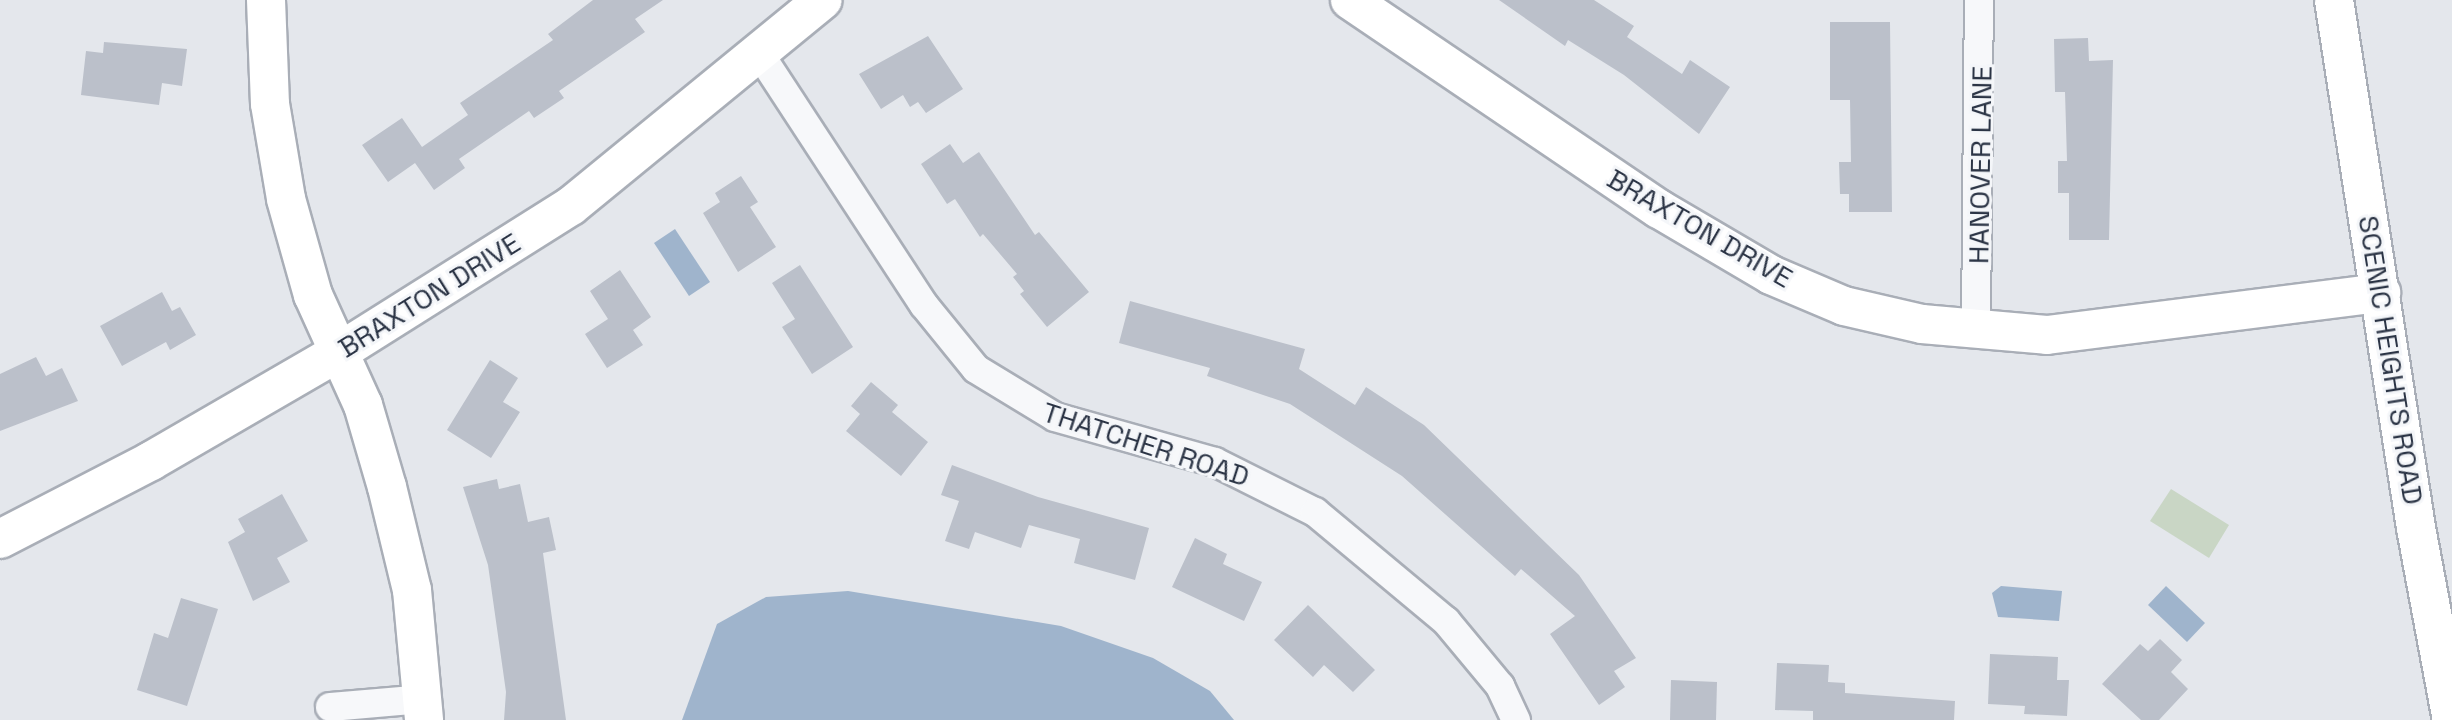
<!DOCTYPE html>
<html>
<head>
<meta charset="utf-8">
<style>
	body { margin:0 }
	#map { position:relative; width:2452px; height:720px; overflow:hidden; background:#e4e7ec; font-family:"Space Grotesk",sans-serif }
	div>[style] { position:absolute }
	.green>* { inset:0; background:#c9d6c5 }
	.water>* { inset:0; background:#9fb4cc }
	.building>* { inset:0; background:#bbc0ca }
	.roads { filter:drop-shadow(2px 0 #a9aeb7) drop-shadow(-2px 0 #a9aeb7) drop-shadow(0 2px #a9aeb7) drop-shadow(0 -2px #a9aeb7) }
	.street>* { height:28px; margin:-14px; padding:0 14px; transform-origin:14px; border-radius:14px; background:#f7f8fa }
	.secondary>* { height:38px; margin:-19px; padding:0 19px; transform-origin:19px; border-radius:19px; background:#fff }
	span { translate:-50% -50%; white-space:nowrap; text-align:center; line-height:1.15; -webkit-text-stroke:6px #f4f6f9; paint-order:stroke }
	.street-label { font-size:28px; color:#2b3445 }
</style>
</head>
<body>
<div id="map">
	<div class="green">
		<i style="clip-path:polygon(2171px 489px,2229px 525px,2209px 558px,2150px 521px)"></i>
	</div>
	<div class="water">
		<i style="clip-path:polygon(675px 229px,710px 282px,689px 296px,654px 243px)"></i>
		<i style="clip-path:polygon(2001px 586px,2062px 591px,2059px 621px,1998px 617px,1992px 593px)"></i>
		<i style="clip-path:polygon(2166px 586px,2205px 623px,2187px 642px,2148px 605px)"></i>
		<i style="clip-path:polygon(848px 591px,1061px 626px,1153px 658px,1210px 691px,1234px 720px,682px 720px,717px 624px,766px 597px)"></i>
	</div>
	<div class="building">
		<i style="clip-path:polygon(593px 0,663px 0,635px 19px,645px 32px,559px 91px,564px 98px,534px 118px,529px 111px,459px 159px,465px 168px,434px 190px,415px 163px,388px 182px,362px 145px,402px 118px,422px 147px,468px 115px,460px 103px,553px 40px,548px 34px)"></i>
		<i style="clip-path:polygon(1499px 0,1594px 0,1634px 26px,1627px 37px,1682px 74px,1690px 60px,1730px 87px,1699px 134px,1624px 75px,1568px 40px,1565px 46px)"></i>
		<i style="clip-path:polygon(1830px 22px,1890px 22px,1892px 212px,1849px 212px,1849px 194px,1840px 194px,1839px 162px,1851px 162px,1850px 100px,1830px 100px)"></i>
		<i style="clip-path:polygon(928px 36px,963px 89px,926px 113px,918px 102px,910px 107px,903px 95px,881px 109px,859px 74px)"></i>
		<i style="clip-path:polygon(2088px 38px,2089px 61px,2113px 60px,2109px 240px,2069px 240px,2069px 193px,2058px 193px,2058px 161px,2067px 161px,2065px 92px,2055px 92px,2054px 39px)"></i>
		<i style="clip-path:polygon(104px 42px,187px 49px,182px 86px,162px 83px,159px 105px,81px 95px,86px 51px,103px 53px)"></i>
		<i style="clip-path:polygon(950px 144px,963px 163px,979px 152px,1035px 235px,1039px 232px,1089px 292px,1047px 327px,1020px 294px,1024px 291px,1013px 277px,1017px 274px,983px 234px,980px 237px,955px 199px,947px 204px,921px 164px)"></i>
		<i style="clip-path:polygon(741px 176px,758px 202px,750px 207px,776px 247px,738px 272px,703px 213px,720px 202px,715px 193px)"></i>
		<i style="clip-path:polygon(800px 265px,853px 347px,812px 374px,782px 327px,795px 319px,772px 283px)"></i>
		<i style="clip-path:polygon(620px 270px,651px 317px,633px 330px,643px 345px,607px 368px,585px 334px,608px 319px,590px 291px)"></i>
		<i style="clip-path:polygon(162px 292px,172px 311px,180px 307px,196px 335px,170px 350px,166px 342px,122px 366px,100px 326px)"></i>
		<i style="clip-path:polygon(1130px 301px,1305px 349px,1299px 369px,1355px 405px,1366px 387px,1424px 425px,1579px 575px,1636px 658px,1614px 671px,1625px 687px,1599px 705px,1550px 634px,1575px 616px,1521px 569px,1515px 576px,1402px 476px,1290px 404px,1207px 376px,1210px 368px,1119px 343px)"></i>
		<i style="clip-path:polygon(36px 357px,46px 376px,62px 368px,78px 401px,0 431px,0 374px)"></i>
		<i style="clip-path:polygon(490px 360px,518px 378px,503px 402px,520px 412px,491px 458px,447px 430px)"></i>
		<i style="clip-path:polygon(871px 382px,898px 405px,892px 412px,928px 442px,901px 476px,846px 431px,860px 414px,851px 406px)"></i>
		<i style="clip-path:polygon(952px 465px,1038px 497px,1149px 528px,1135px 580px,1074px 563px,1080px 539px,1029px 525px,1021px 548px,975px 532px,969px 549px,945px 541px,959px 501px,941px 495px)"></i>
		<i style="clip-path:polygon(497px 479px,499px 489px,520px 484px,528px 522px,549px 517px,556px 550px,543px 553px,566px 720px,504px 720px,506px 692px,488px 565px,463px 487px)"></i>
		<i style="clip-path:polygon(282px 494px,308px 541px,277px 558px,290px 582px,253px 601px,228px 542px,245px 532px,238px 519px)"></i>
		<i style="clip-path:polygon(1195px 538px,1227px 554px,1223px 564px,1262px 582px,1244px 621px,1172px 587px)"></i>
		<i style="clip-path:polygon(181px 598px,218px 609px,187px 706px,137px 690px,154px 633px,168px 638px)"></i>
		<i style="clip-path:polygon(1308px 605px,1375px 670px,1353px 692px,1324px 665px,1313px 677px,1274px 640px)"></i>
		<i style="clip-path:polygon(2160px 639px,2182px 660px,2171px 672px,2188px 689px,2159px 720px,2141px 720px,2102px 684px,2140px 644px,2148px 651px)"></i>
		<i style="clip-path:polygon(1990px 654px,2058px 657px,2057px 680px,2069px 680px,2067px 716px,2024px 714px,2025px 706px,1988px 704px)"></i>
		<i style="clip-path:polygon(1777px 663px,1829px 665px,1828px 682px,1845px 683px,1845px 693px,1955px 701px,1954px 720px,1813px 720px,1813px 711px,1775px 710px)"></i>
		<i style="clip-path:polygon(1671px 680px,1717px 682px,1716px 720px,1670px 720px)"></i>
	</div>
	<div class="roads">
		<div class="street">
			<i style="left:759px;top:53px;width:301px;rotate:56.8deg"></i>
			<i style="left:924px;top:305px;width:82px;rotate:50.9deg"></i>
			<i style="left:976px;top:369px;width:92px;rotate:31.3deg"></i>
			<i style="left:1055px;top:417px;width:166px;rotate:15.7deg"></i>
			<i style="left:1215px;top:462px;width:112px;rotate:26.6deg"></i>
			<i style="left:1315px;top:512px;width:170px;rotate:39.8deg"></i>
			<i style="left:1446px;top:621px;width:85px;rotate:50.3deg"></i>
			<i style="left:1500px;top:686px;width:38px;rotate:65deg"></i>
			<i style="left:1976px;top:329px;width:329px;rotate:-89.5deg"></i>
			<i style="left:330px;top:707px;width:93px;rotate:-4.9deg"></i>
		</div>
		<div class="secondary">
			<i style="left:266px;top:0;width:104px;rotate:87.8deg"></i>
			<i style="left:270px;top:104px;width:96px;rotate:80.4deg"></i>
			<i style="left:286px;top:199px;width:100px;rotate:74.3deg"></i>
			<i style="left:313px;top:295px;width:121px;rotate:65.6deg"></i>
			<i style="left:363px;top:405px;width:85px;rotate:73.7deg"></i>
			<i style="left:387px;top:487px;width:106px;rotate:76.4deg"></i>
			<i style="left:412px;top:590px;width:131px;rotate:84.7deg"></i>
			<i style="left:1350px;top:0;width:373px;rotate:34.1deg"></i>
			<i style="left:1659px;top:209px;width:130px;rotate:30.5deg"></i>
			<i style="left:1771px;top:275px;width:79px;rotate:23deg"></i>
			<i style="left:1844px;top:306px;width:80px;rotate:13deg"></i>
			<i style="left:1922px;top:324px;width:125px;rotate:5deg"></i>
			<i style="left:2047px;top:335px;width:337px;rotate:-7.2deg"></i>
			<i style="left:2334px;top:0;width:534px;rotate:81.17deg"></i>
			<i style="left:2416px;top:528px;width:195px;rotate:79.4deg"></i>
			<i style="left:0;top:539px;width:170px;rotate:-27.3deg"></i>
			<i style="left:151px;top:461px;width:217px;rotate:-30.1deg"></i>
			<i style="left:339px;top:352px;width:274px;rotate:-32.2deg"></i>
			<i style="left:571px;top:206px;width:325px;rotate:-39.3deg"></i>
		</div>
	</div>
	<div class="street-label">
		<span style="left:1980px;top:165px;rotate:-89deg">HANOVER LANE</span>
		<span style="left:1700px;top:228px;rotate:30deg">BRAXTON DRIVE</span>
		<span style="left:429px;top:295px;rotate:-32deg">BRAXTON DRIVE</span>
		<span style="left:2391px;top:360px;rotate:81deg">SCENIC HEIGHTS ROAD</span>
		<span style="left:1146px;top:444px;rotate:18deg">THATCHER ROAD</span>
	</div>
</div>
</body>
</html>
